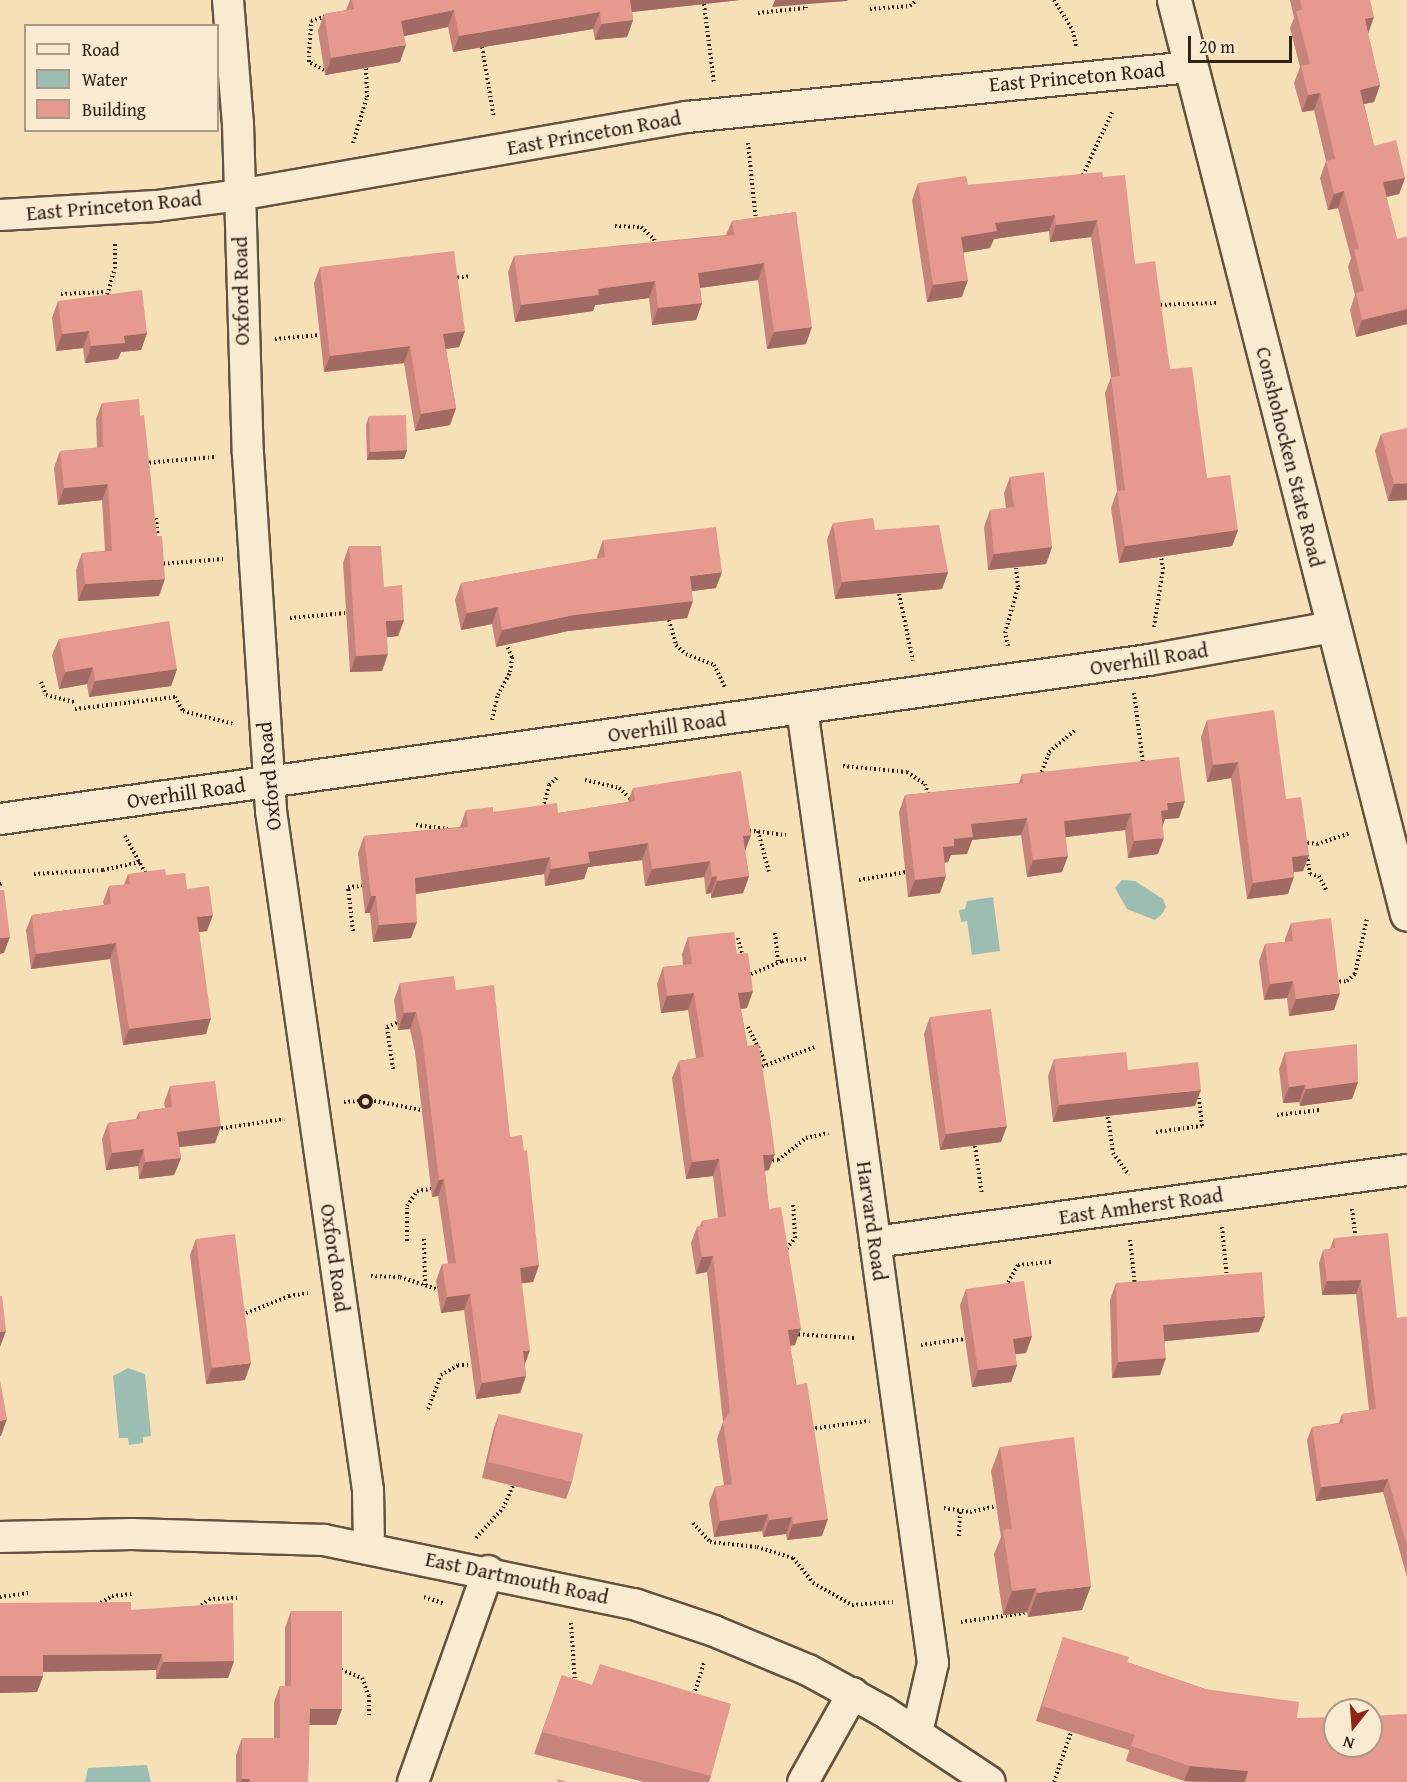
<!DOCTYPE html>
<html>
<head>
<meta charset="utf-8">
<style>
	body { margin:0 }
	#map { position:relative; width:1407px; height:1782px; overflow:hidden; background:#f5e0b8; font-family:"Gentium Book Plus",serif }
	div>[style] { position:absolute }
	.water>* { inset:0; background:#9cbdb1 }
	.path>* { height:4px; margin-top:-2px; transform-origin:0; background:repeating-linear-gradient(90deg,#322218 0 1.5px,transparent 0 4.5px) }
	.path>.ring { margin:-2px; padding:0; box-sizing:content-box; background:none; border:4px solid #322218; border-radius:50% }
	.roads { filter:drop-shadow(2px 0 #635240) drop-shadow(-2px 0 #635240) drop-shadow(0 2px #635240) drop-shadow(0 -2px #635240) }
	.minor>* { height:30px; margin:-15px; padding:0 15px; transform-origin:15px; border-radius:15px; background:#f8ebd1 }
	.secondary>* { height:33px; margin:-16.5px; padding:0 16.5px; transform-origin:16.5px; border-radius:16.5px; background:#f8ebd1 }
	.wall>* { inset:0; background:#c6847a }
	.shaded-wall>* { inset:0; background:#a16b63 }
	.building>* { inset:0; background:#e6998e }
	span { translate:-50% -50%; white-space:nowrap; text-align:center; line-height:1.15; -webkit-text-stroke:5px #f8ebd1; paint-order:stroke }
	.street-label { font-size:21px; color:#322218 }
	.legend { position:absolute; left:24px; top:24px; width:195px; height:108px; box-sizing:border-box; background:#f8ebd1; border:2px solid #a99b87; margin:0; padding:8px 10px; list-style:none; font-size:18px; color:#322218 }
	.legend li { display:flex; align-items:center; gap:12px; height:30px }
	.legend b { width:30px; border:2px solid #a99b87 }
	.north { position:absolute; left:1323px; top:1698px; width:60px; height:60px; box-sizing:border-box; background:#f8ebd1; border:2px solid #a99b87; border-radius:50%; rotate:197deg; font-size:16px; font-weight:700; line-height:24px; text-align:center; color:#322218 }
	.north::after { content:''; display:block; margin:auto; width:21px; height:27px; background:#8f2418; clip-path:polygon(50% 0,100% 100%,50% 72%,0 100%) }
	.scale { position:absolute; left:1188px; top:36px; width:104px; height:27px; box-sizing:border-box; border:3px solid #322218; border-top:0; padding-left:8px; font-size:18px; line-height:21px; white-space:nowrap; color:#322218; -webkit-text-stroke:4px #f8ebd1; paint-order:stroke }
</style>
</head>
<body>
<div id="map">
	<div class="water">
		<i style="clip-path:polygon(1122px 880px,1135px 881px,1163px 899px,1166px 907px,1162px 914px,1155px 920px,1127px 909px,1115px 888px)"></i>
		<i style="clip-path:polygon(993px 897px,1000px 951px,972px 955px,967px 921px,961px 922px,959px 910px,965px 909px,967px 901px)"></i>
		<i style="clip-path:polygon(128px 1368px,145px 1374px,151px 1436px,143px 1437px,143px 1443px,129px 1445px,128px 1438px,119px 1438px,113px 1376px)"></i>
		<i style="clip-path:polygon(147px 1765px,151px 1782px,85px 1782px,88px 1768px)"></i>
	</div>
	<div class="path">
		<i style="left:1054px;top:0;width:36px;rotate:58deg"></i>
		<i style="left:1073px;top:31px;width:16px;rotate:79deg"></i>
		<i style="left:704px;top:4px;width:80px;rotate:82.8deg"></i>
		<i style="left:870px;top:9px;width:40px;rotate:-4.3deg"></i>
		<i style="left:910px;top:6px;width:9px;rotate:-41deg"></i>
		<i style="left:758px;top:13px;width:48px;rotate:-5.9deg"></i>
		<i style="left:806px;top:8px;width:4px;rotate:-90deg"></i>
		<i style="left:482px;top:47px;width:72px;rotate:80.4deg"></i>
		<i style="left:324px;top:70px;width:17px;rotate:-152deg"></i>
		<i style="left:309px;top:62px;width:9px;rotate:-90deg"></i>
		<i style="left:309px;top:53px;width:32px;rotate:-86deg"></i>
		<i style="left:311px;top:21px;width:16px;rotate:-18deg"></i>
		<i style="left:353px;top:143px;width:48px;rotate:-73.1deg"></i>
		<i style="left:367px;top:97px;width:29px;rotate:-92deg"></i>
		<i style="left:748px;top:143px;width:79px;rotate:84.2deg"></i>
		<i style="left:1081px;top:179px;width:76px;rotate:-65.1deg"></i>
		<i style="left:615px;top:226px;width:26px;rotate:2deg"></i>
		<i style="left:641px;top:227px;width:18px;rotate:43deg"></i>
		<i style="left:654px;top:239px;width:8px;rotate:76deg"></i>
		<i style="left:453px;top:278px;width:18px;rotate:-6deg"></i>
		<i style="left:61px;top:294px;width:45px;rotate:-2.5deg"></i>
		<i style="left:106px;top:299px;width:32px;rotate:-74deg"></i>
		<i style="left:115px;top:268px;width:26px;rotate:-90deg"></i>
		<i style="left:1156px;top:305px;width:61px;rotate:-1.9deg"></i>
		<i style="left:275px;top:339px;width:45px;rotate:-5.1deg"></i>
		<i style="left:145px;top:463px;width:70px;rotate:-4.9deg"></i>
		<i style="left:156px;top:518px;width:21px;rotate:85deg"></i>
		<i style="left:159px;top:564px;width:65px;rotate:-4.4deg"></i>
		<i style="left:899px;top:594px;width:68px;rotate:78.2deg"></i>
		<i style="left:290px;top:618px;width:56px;rotate:-5.1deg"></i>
		<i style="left:669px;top:620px;width:26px;rotate:74deg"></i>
		<i style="left:676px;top:645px;width:13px;rotate:42deg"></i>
		<i style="left:686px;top:654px;width:30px;rotate:21deg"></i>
		<i style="left:714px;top:665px;width:25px;rotate:64deg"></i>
		<i style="left:1154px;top:627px;width:59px;rotate:-81.2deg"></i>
		<i style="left:1163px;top:569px;width:12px;rotate:-99deg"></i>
		<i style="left:1008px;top:646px;width:13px;rotate:-103deg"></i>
		<i style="left:1005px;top:633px;width:48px;rotate:-74.2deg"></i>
		<i style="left:1018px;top:587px;width:19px;rotate:-96deg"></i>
		<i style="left:41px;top:682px;width:14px;rotate:69deg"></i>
		<i style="left:46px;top:695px;width:29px;rotate:14deg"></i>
		<i style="left:1134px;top:693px;width:71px;rotate:82.7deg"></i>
		<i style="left:75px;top:709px;width:101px;rotate:-6.8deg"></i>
		<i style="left:175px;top:697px;width:16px;rotate:60deg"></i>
		<i style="left:183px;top:711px;width:53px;rotate:14.3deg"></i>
		<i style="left:492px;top:720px;width:26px;rotate:-77deg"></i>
		<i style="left:498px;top:695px;width:26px;rotate:-62deg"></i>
		<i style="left:510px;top:672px;width:15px;rotate:-82deg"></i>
		<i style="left:512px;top:657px;width:13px;rotate:-113deg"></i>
		<i style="left:843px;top:766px;width:64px;rotate:5.4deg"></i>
		<i style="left:907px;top:772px;width:22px;rotate:34deg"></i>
		<i style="left:925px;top:784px;width:14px;rotate:73deg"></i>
		<i style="left:1040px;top:776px;width:26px;rotate:-69deg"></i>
		<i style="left:1049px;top:752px;width:35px;rotate:-40deg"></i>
		<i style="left:585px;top:780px;width:35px;rotate:13deg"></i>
		<i style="left:619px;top:788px;width:18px;rotate:43deg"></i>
		<i style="left:543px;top:808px;width:24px;rotate:-75deg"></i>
		<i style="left:549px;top:785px;width:13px;rotate:-42deg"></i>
		<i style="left:416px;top:825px;width:32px;rotate:7deg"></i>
		<i style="left:745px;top:830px;width:41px;rotate:7deg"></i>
		<i style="left:758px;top:831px;width:42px;rotate:75deg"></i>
		<i style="left:125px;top:836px;width:46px;rotate:61.2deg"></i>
		<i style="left:1303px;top:842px;width:14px;rotate:8deg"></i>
		<i style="left:1317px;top:844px;width:35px;rotate:-18deg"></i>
		<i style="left:1307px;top:855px;width:19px;rotate:81deg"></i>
		<i style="left:1310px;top:874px;width:9px;rotate:13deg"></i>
		<i style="left:1319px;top:876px;width:16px;rotate:63deg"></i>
		<i style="left:34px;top:874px;width:69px;rotate:-3.3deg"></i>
		<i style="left:103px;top:870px;width:39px;rotate:-12deg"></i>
		<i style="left:859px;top:880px;width:48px;rotate:-9.7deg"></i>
		<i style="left:0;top:884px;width:3px;rotate:-18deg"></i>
		<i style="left:353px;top:931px;width:44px;rotate:-96.5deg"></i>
		<i style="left:348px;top:887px;width:14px;rotate:-4deg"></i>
		<i style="left:775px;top:933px;width:29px;rotate:84deg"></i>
		<i style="left:738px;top:938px;width:21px;rotate:76deg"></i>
		<i style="left:747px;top:976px;width:38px;rotate:-23deg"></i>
		<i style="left:782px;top:961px;width:24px;rotate:-5deg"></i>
		<i style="left:1335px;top:982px;width:12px;rotate:-5deg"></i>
		<i style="left:1347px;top:981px;width:11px;rotate:-41deg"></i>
		<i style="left:1355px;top:974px;width:57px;rotate:-77.9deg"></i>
		<i style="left:748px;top:1027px;width:43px;rotate:64deg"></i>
		<i style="left:758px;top:1068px;width:61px;rotate:-20.2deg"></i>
		<i style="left:393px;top:1069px;width:42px;rotate:-98.1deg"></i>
		<i style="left:387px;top:1027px;width:11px;rotate:-22deg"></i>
		<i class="ring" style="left:359.5px;top:1095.5px;width:7px;height:7px"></i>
		<i style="left:370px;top:1100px;width:52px;rotate:11.1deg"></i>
		<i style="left:344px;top:1102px;width:15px;rotate:-4deg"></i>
		<i style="left:1277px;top:1115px;width:43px;rotate:-6.6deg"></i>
		<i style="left:1108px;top:1117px;width:36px;rotate:82deg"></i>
		<i style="left:1113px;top:1153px;width:27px;rotate:54deg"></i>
		<i style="left:217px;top:1129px;width:68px;rotate:-8.5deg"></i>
		<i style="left:1156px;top:1132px;width:46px;rotate:-7.4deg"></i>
		<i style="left:1202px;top:1126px;width:28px;rotate:-96deg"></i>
		<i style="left:975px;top:1146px;width:49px;rotate:81.9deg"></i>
		<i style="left:768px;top:1161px;width:10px;rotate:-6deg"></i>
		<i style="left:778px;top:1160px;width:36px;rotate:-38deg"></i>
		<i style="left:806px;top:1138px;width:23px;rotate:-13deg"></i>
		<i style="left:1352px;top:1209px;width:32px;rotate:83deg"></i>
		<i style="left:1222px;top:1227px;width:52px;rotate:84.5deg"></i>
		<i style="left:424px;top:1239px;width:46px;rotate:88.8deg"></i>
		<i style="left:1130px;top:1240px;width:46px;rotate:83.8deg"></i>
		<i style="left:407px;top:1241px;width:35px;rotate:-90deg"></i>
		<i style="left:407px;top:1206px;width:18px;rotate:-56deg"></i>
		<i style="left:417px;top:1191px;width:14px;rotate:-8deg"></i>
		<i style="left:784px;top:1252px;width:18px;rotate:-52deg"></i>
		<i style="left:795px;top:1238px;width:34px;rotate:-93deg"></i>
		<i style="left:371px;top:1276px;width:29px;rotate:2deg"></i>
		<i style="left:400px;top:1277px;width:39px;rotate:18deg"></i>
		<i style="left:1006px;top:1286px;width:24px;rotate:-60deg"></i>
		<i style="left:1018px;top:1265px;width:36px;rotate:-5deg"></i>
		<i style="left:242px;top:1315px;width:51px;rotate:-22deg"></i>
		<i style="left:289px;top:1296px;width:19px;rotate:-9deg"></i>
		<i style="left:794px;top:1334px;width:61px;rotate:3.8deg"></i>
		<i style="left:921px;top:1345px;width:44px;rotate:-7.8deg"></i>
		<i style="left:428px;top:1409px;width:36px;rotate:-69deg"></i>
		<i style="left:441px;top:1375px;width:20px;rotate:-30deg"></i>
		<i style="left:458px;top:1365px;width:13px"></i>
		<i style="left:811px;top:1429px;width:59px;rotate:-7.9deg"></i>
		<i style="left:944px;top:1508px;width:26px;rotate:9deg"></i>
		<i style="left:970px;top:1512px;width:26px;rotate:-13deg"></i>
		<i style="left:693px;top:1523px;width:25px;rotate:48deg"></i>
		<i style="left:710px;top:1542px;width:47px;rotate:6.1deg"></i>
		<i style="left:757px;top:1547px;width:38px;rotate:17deg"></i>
		<i style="left:793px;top:1558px;width:32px;rotate:51deg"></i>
		<i style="left:813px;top:1583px;width:45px;rotate:29.4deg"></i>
		<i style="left:852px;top:1605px;width:41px;rotate:-4.2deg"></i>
		<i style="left:959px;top:1536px;width:25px;rotate:-88deg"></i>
		<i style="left:476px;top:1538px;width:40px;rotate:-48deg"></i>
		<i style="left:503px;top:1508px;width:24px;rotate:-66deg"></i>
		<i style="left:0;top:1597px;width:29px;rotate:-8deg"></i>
		<i style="left:424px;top:1597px;width:20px;rotate:18deg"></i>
		<i style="left:97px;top:1605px;width:17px;rotate:-31deg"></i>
		<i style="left:112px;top:1596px;width:20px;rotate:-6deg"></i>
		<i style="left:198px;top:1608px;width:14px;rotate:-39deg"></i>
		<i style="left:209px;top:1599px;width:28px;rotate:-2deg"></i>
		<i style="left:961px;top:1622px;width:64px;rotate:-8.1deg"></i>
		<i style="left:571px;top:1623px;width:61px;rotate:86.2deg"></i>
		<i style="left:337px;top:1668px;width:27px;rotate:22deg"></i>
		<i style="left:362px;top:1678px;width:19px;rotate:69deg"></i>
		<i style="left:369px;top:1696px;width:21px;rotate:90deg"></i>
		<i style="left:694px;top:1695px;width:34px;rotate:-73deg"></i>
		<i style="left:1054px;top:1782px;width:53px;rotate:-71.2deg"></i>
	</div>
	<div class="roads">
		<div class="minor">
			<i style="left:228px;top:0;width:124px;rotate:85.4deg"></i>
			<i style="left:238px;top:124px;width:330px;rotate:88.3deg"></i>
			<i style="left:248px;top:454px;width:358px;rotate:86.3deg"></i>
			<i style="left:271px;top:811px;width:686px;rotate:81.87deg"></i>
			<i style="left:368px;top:1490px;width:57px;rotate:89deg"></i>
			<i style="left:0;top:215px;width:156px;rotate:-3.3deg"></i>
			<i style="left:156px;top:206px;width:84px;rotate:-7.5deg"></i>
			<i style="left:239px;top:195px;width:455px;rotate:-9.9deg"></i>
			<i style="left:687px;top:117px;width:506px;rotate:-5.67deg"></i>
			<i style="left:802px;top:708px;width:964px;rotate:82.19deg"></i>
			<i style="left:933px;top:1663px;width:72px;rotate:102.9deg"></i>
			<i style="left:0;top:819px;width:1160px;rotate:-7.88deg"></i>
			<i style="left:1149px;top:660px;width:187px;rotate:-10.2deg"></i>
			<i style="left:875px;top:1242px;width:537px;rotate:-7.71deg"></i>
			<i style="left:0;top:1537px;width:132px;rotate:-1.3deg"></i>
			<i style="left:132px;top:1534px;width:192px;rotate:1.8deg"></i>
			<i style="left:324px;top:1540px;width:317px;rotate:11.7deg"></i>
			<i style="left:634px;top:1604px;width:84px;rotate:18.6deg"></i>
			<i style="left:714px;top:1631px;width:102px;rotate:22.5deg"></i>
			<i style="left:808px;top:1670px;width:85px;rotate:28.7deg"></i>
			<i style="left:883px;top:1711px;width:128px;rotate:33.6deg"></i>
			<i style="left:413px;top:1782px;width:224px;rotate:-70.4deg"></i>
			<i style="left:803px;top:1782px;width:102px;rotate:-60.7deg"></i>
		</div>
		<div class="secondary">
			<i style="left:1174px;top:0;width:943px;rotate:75.7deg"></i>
		</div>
	</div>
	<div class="wall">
		<i style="clip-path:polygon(350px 0,740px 0,632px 12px,633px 20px,627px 37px,595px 40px,593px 29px,453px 52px,448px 27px,404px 36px,400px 62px,325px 75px,318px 31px,324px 14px,346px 10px)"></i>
		<i style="clip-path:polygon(1290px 0,1370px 0,1368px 34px,1380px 85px,1374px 102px,1364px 104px,1374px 146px,1405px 178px,1399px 194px,1386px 197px,1397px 239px,1407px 237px,1407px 324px,1356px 337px,1350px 310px,1355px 295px,1348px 267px,1351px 258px,1338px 208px,1328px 210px,1320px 178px,1326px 161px,1314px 110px,1302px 112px,1294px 83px,1300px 67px,1290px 28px,1294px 18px)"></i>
		<i style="clip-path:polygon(1103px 177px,1135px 264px,1207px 478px,1238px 530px,1232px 546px,1119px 563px,1111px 508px,1117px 491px,1105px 393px,1111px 377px,1091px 237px,1050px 242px,1049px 231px,994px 239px,990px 248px,964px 252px,962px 297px,927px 302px,912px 200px,918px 183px,968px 185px)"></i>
		<i style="clip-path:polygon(796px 212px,806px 344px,767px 349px,758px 280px,700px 288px,702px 303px,696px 320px,652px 325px,649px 298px,595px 305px,593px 311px,515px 322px,508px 272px,514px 256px,726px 235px,732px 221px)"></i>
		<i style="clip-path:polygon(320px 267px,465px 331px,459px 347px,446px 349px,456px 408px,450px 425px,415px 431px,404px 363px,324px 372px,314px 283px)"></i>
		<i style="clip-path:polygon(58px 301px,147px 333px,141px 350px,121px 352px,118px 359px,85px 363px,83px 348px,56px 351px,52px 318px)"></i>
		<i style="clip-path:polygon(102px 403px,159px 596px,78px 601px,76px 570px,82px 553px,105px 551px,102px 500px,58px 505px,54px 468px,60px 451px,97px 448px,96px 419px)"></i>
		<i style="clip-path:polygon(369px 416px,407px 450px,404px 459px,367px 460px,366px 425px)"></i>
		<i style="clip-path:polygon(1381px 434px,1407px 500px,1388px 501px,1375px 451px)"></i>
		<i style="clip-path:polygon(1010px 477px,1052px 547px,1046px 564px,988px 570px,984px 527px,990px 510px,1006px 508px,1004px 493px)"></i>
		<i style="clip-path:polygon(833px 523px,875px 530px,948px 572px,942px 589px,835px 599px,827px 540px)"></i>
		<i style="clip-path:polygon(603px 540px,716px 588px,692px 591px,687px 618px,568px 631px,496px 647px,492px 624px,461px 630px,455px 600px,461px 583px,598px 559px,597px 557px)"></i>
		<i style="clip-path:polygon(349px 546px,384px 587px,404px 620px,398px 636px,387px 637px,382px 671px,350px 672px,343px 563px)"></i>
		<i style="clip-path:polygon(59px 639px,177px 669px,171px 686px,89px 697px,87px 684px,59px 689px,52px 655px)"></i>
		<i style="clip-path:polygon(1207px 720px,1286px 799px,1309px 855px,1303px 871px,1294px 872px,1288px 894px,1247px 899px,1231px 778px,1207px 782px,1201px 737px)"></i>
		<i style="clip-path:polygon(1022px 774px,1179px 818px,1165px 819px,1163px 824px,1158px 854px,1128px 858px,1125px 830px,1066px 837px,1062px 872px,1027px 877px,1021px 835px,972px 840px,967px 854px,951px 855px,948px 862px,944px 863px,940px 893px,908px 897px,899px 812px,905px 795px,1019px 783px)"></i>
		<i style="clip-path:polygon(633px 788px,751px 835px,745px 851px,749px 876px,743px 893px,711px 898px,711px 893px,706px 894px,704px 877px,645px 886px,642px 860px,588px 867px,584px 879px,545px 886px,544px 874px,416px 894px,411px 938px,373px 942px,370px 913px,365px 913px,358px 853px,364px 836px,460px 827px,466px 810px,493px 812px,558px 813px,628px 802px)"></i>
		<i style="clip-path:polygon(128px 874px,166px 875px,187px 889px,207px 931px,199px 932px,206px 1034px,123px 1045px,110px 959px,31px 969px,26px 930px,32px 915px,104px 905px,103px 902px,109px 886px,124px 885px)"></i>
		<i style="clip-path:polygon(1291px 923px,1334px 1010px,1289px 1016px,1287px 998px,1264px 1000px,1259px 961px,1265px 944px,1285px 942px,1285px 939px)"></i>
		<i style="clip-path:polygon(688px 937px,737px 954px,747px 1008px,741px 1009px,769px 1170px,765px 1171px,769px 1209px,795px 1345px,790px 1346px,822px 1536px,787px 1540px,786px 1534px,763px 1537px,762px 1531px,714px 1537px,709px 1503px,715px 1487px,724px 1485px,717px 1439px,723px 1422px,707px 1272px,696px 1274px,691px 1243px,697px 1227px,700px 1226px,702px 1221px,718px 1218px,713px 1176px,686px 1179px,672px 1078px,679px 1061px,696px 1058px,688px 1010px,661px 1013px,657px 984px,663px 967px,683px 965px,682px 954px)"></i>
		<i style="clip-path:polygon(400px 983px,456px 990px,510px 1137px,539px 1265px,533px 1282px,522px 1283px,525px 1365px,526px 1376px,520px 1393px,476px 1399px,464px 1310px,441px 1313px,436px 1281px,442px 1264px,448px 1264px,438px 1196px,432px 1197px,415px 1052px,410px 1029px,398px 1030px,394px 1000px)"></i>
		<i style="clip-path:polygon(930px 1017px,1001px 1142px,940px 1150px,924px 1034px)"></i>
		<i style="clip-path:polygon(1285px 1052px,1358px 1082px,1352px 1099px,1300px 1106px,1299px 1102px,1283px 1103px,1279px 1069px)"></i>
		<i style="clip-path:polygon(1054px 1059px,1128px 1070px,1195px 1106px,1053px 1122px,1048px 1076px)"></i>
		<i style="clip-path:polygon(170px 1086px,221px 1126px,215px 1143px,179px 1147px,181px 1158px,174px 1175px,139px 1179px,138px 1166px,106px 1170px,102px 1139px,108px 1123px,136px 1119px,139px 1112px,165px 1108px,164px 1103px)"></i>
		<i style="clip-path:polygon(1334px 1238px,1397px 1318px,1407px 1317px,1407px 1577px,1383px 1492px,1316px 1501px,1307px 1440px,1312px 1427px,1339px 1423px,1342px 1414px,1369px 1410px,1356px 1294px,1322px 1295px,1319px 1263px,1323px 1250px,1330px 1249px)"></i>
		<i style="clip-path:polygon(196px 1239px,245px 1380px,206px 1384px,190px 1255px)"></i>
		<i style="clip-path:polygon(1116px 1283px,1259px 1332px,1165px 1341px,1160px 1375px,1112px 1378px,1110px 1300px)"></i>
		<i style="clip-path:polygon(966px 1289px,1032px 1336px,1026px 1353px,1015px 1354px,1017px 1365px,1011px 1382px,972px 1387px,960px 1305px)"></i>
		<i style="clip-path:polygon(499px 1414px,572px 1482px,566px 1499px,482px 1478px,493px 1431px)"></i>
		<i style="clip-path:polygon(1000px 1447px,1082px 1610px,1028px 1617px,1027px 1612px,1003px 1615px,994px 1554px,1001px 1537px,991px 1471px)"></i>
		<i style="clip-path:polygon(0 1603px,131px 1610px,234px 1661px,228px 1678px,156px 1679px,156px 1670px,43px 1672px,43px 1676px,37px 1692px,0 1693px)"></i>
		<i style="clip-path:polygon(291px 1611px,342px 1709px,336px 1725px,309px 1725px,308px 1782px,236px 1782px,236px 1755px,242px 1738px,274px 1738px,274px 1702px,280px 1686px,285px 1686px,285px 1628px)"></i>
		<i style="clip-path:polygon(1063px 1637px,1127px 1662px,1205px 1689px,1297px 1718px,1407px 1782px,1193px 1782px,1184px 1781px,1126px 1761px,1129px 1750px,1036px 1721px)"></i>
		<i style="clip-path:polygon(562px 1675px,711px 1776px,709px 1782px,644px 1782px,534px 1754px)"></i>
	</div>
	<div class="shaded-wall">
		<i style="clip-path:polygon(628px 0,740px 0,623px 13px)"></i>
		<i style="clip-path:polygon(775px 0,848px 0,847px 1px,772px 7px)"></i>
		<i style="clip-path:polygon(454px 10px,448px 27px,395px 38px,401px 21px)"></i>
		<i style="clip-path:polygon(600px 12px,593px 29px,453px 52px,459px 36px)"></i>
		<i style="clip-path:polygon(1374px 17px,1368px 34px,1365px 19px)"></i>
		<i style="clip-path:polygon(633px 20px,627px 37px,595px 40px,601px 24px)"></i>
		<i style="clip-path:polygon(406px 45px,400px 62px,325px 75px,331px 58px)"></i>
		<i style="clip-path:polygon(1380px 85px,1374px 102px,1354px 106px,1360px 90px)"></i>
		<i style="clip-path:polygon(1320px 93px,1314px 110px,1302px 112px,1308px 95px)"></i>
		<i style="clip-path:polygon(1405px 178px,1399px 194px,1377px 199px,1383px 182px)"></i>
		<i style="clip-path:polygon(1344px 191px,1338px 208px,1328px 210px,1334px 194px)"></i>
		<i style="clip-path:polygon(1055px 215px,1049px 231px,994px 239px,990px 248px,955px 254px,961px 237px,995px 223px)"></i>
		<i style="clip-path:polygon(1097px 220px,1091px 237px,1050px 242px,1056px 225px)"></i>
		<i style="clip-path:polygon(764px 263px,758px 280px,692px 289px,698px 273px)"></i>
		<i style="clip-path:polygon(968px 280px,962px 297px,927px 302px,933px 285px)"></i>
		<i style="clip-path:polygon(655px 281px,649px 298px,595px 305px,593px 311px,515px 322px,521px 305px,598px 289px)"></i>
		<i style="clip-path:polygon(702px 303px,696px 320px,652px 325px,658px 308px)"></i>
		<i style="clip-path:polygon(1407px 309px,1407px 324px,1356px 337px,1362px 320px)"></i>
		<i style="clip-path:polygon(812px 327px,806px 344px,767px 349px,774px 332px)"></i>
		<i style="clip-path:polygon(89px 331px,83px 348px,56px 351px,62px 334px)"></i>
		<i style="clip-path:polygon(465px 331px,459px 347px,437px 350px,443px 334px)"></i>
		<i style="clip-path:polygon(147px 333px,141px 350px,121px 352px,118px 359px,85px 363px,91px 346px,124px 336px)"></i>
		<i style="clip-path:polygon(410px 346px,404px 363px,324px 372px,330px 356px)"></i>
		<i style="clip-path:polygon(456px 408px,450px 425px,415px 431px,421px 414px)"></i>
		<i style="clip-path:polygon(407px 450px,404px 459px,367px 460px,370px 452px)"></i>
		<i style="clip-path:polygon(1407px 483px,1407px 500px,1388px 501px,1394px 484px)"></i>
		<i style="clip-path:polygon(108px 484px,102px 500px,58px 505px,64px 488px)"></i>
		<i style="clip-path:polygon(1238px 530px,1232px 546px,1119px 563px,1125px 546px)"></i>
		<i style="clip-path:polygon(1052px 547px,1046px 564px,988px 570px,994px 554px)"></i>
		<i style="clip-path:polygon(722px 572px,716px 588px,684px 592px,690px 576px)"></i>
		<i style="clip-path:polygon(948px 572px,942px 589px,835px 599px,842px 582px)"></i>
		<i style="clip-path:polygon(165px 579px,159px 596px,78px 601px,85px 584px)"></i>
		<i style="clip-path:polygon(693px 601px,687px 618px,568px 631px,496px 647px,502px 630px,574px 615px)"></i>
		<i style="clip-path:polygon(498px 607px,492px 624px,461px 630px,467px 613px)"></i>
		<i style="clip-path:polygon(404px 620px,398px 636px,380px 638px,386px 621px)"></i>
		<i style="clip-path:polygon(388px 654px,382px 671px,350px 672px,356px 656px)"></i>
		<i style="clip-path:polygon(93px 667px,87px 684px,59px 689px,65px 672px)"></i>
		<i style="clip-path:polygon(177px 669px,171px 686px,89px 697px,95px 681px)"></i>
		<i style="clip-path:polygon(1238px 762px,1231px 778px,1207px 782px,1213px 765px)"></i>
		<i style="clip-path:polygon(1185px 801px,1179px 818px,1165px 819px,1162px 827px,1161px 811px,1167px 803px)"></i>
		<i style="clip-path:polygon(1131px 813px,1125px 830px,1058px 838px,1064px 821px)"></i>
		<i style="clip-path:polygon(1027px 818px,1021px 835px,972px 840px,967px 854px,951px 855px,948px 862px,937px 864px,943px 847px,971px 824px)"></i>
		<i style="clip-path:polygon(751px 835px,745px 851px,743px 836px)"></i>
		<i style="clip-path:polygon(1164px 838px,1158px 854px,1128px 858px,1134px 841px)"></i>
		<i style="clip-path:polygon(648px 843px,642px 860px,588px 867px,584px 879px,545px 886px,551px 869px,588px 852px)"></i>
		<i style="clip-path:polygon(1309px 855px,1303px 871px,1286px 873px,1292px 857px)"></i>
		<i style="clip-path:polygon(1068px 856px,1062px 872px,1027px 877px,1033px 860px)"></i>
		<i style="clip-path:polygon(550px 857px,544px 874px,409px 895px,415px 878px)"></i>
		<i style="clip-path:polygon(710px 861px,704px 877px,645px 886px,652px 869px)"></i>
		<i style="clip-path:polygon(717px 876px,711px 893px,706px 894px,712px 877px)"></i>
		<i style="clip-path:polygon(749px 876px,743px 893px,711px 898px,717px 881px)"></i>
		<i style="clip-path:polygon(946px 876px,940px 893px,908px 897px,915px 880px)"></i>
		<i style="clip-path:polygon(1294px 877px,1288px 894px,1247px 899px,1253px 883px)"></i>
		<i style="clip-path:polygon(371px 896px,376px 896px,370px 913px,365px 913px)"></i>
		<i style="clip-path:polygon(213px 915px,207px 931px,191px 933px,197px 917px)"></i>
		<i style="clip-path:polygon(417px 922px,411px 938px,373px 942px,379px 925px)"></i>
		<i style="clip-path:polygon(10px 937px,4px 953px,0 954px,0 938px)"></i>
		<i style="clip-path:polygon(116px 943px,110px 959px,31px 969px,36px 954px)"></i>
		<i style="clip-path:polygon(1293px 981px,1287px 998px,1264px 1000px,1270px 984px)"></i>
		<i style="clip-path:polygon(753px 991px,747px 1008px,732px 1010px,738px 993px)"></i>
		<i style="clip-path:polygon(694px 993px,688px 1010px,661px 1013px,667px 996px)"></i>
		<i style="clip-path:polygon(1340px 993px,1334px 1010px,1289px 1016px,1296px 999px)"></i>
		<i style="clip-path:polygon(416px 1012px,410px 1029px,398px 1030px,404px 1013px)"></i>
		<i style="clip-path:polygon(211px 1018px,206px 1034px,123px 1045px,129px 1029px)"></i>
		<i style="clip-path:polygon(1358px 1082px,1352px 1099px,1300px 1106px,1306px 1089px)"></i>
		<i style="clip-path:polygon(1305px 1085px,1299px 1102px,1283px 1103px,1289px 1087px)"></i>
		<i style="clip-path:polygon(1201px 1090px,1195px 1106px,1053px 1122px,1059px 1105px)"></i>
		<i style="clip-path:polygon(221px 1126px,215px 1143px,171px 1148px,177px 1132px)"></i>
		<i style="clip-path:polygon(1007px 1126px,1001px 1142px,940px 1150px,946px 1134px)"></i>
		<i style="clip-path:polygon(144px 1149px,138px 1166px,106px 1170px,112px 1153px)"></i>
		<i style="clip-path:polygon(775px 1154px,769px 1170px,757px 1172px,763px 1155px)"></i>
		<i style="clip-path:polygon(181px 1158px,174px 1175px,139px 1179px,145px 1162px)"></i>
		<i style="clip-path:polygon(719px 1159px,713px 1176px,686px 1179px,692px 1162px)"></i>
		<i style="clip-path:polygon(444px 1179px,438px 1196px,432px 1197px,439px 1180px)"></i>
		<i style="clip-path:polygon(713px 1256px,707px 1272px,696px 1274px,702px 1257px)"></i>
		<i style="clip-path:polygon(539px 1265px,533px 1282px,514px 1284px,520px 1268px)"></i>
		<i style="clip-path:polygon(1361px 1280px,1356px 1294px,1322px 1295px,1327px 1281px)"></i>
		<i style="clip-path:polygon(470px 1294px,464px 1310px,441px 1313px,447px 1297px)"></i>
		<i style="clip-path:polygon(1265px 1316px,1259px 1332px,1157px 1342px,1163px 1325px)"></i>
		<i style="clip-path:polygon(801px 1328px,795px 1345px,781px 1347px,788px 1330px)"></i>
		<i style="clip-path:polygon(6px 1331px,0 1347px,0 1332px)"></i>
		<i style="clip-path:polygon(1032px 1336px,1026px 1353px,1007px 1355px,1013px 1339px)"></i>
		<i style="clip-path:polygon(530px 1350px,524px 1367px,523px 1351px)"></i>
		<i style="clip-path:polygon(1166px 1358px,1160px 1375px,1112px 1378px,1118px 1362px)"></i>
		<i style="clip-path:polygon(251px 1363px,245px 1380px,206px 1384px,212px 1368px)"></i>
		<i style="clip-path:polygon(1017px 1365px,1011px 1382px,972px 1387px,978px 1370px)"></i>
		<i style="clip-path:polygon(526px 1376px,520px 1393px,476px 1399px,482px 1383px)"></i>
		<i style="clip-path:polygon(7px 1419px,1px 1436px,0 1436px,0 1421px)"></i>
		<i style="clip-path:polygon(1388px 1479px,1383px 1492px,1316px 1501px,1321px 1487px)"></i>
		<i style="clip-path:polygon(768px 1514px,762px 1531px,714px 1537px,720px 1521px)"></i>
		<i style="clip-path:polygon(792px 1517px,786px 1534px,763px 1537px,769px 1520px)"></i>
		<i style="clip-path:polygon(828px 1519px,822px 1536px,787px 1540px,793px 1524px)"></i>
		<i style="clip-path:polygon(1091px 1586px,1082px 1610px,1028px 1617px,1037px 1593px)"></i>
		<i style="clip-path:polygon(1036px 1588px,1027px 1612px,1003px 1615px,1012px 1591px)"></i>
		<i style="clip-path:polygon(162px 1654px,156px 1670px,37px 1672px,43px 1655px)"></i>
		<i style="clip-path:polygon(234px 1661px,228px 1678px,156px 1679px,163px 1662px)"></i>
		<i style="clip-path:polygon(0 1676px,43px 1676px,37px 1692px,0 1693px)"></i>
		<i style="clip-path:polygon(310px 1709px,342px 1709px,336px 1725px,304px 1725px)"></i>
		<i style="clip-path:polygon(1190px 1766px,1248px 1771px,1244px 1782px,1184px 1781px)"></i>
		<i style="clip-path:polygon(242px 1779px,250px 1779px,249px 1782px,241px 1782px)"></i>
	</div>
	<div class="building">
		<i style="clip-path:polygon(352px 0,630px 0,633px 20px,601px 24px,600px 12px,459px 36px,454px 10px,401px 21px,406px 45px,331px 58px,324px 14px,354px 9px)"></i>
		<i style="clip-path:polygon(1300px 0,1370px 0,1374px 17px,1365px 19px,1380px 85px,1360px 90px,1374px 146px,1396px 140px,1405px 178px,1383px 182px,1397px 239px,1407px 237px,1407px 309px,1362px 320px,1356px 293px,1364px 291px,1354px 250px,1359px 249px,1344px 191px,1334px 194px,1326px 161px,1335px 159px,1320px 93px,1308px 95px,1301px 66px,1310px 64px,1296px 11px,1302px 10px)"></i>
		<i style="clip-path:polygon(1102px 172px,1103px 177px,1125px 175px,1135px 264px,1155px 261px,1170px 369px,1192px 367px,1207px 478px,1230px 475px,1238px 530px,1125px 546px,1117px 491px,1125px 490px,1111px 377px,1120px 376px,1097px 220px,1056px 225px,1055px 215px,995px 223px,997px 231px,961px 237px,968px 280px,933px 285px,918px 183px,966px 176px,968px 185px)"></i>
		<i style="clip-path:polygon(796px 212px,812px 327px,774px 332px,764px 263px,698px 273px,702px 303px,658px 308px,655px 281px,598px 289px,599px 295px,521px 305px,514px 256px,734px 235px,732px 221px)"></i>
		<i style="clip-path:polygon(454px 251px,465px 331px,443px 334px,456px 408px,421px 414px,410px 346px,330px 356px,320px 267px)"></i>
		<i style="clip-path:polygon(142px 290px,147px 333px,124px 336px,125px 343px,91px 346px,89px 331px,62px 334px,58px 301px)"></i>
		<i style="clip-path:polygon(139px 399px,140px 416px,144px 415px,157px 536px,162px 536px,165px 579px,85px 584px,82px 553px,112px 551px,108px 484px,64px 488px,60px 451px,103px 447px,102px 403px)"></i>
		<i style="clip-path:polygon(406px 415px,407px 450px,370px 452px,369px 416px)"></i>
		<i style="clip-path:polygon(1407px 428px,1407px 483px,1394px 484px,1381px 434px)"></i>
		<i style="clip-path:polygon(1044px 472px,1052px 547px,994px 554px,990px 510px,1014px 507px,1010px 477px)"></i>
		<i style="clip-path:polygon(873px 518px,875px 530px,939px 525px,948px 572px,842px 582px,833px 523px)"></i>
		<i style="clip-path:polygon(716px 527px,722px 572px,690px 576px,693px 601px,574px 615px,502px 630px,498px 607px,467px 613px,461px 583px,605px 557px,603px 540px)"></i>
		<i style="clip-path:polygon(349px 546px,381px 546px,384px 587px,402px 585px,404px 620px,386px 621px,388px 654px,356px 656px)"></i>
		<i style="clip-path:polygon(169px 621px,177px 669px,95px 681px,93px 667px,65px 672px,59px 639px)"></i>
		<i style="clip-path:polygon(1274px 710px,1286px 799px,1301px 797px,1309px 855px,1292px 857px,1294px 877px,1253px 883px,1238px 762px,1213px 765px,1207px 720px)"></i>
		<i style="clip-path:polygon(1179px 757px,1185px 801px,1167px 803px,1168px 810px,1161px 811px,1164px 838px,1134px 841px,1131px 813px,1064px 821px,1068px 856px,1033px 860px,1027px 818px,971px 824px,973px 837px,954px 839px,954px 846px,943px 847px,946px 876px,915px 880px,905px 795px,1023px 783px,1022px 774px)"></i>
		<i style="clip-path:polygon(741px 771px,751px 835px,743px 836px,749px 876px,717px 881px,717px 876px,712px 877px,710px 861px,652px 869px,648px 843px,588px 852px,590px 863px,551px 869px,550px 857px,415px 878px,417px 922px,379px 925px,376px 896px,371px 896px,364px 836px,468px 827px,466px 810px,493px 807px,493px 812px,557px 803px,558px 813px,635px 801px,633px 788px)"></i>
		<i style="clip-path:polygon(165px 869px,166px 875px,185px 873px,187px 889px,209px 886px,213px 915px,197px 917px,211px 1018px,129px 1029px,116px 943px,36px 954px,32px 915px,111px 904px,109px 886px,130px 884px,128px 874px)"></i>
		<i style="clip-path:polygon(0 890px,4px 890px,10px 937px,0 938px)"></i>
		<i style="clip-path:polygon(1331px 918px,1340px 993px,1296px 999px,1293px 981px,1270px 984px,1265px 944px,1293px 941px,1291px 923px)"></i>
		<i style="clip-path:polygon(734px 932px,737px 954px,748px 953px,753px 991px,738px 993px,747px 1046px,759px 1044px,772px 1131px,775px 1154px,763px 1155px,769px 1209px,781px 1207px,801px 1328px,788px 1330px,796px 1385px,807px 1383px,828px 1519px,793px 1524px,792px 1517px,769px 1520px,768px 1514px,720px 1521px,715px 1487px,732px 1484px,723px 1422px,730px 1412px,713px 1256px,702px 1257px,697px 1227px,703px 1226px,702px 1221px,726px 1216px,719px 1159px,692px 1162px,679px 1061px,704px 1057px,694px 993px,667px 996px,663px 967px,692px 964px,688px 937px)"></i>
		<i style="clip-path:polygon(454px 976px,456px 990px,494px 985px,510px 1137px,522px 1135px,524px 1151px,527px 1150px,539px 1265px,520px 1268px,530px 1350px,523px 1351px,526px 1376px,482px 1383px,470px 1294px,447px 1297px,442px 1264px,456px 1263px,444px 1179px,439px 1180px,422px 1035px,416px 1012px,404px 1013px,400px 983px)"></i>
		<i style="clip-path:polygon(991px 1009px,1007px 1126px,946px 1134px,930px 1017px)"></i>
		<i style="clip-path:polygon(1357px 1044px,1358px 1082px,1306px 1089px,1305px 1085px,1289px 1087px,1285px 1052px)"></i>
		<i style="clip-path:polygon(1126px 1052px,1128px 1070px,1198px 1062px,1201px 1090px,1059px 1105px,1054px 1059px)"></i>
		<i style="clip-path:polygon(215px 1081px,221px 1126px,177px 1132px,181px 1158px,145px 1162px,144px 1149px,112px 1153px,108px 1123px,140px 1119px,139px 1112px,172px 1107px,170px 1086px)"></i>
		<i style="clip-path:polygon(1388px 1233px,1397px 1318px,1407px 1317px,1407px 1546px,1388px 1479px,1321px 1487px,1312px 1427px,1343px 1423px,1342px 1414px,1376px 1409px,1361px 1280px,1327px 1281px,1323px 1250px,1335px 1248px,1334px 1238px)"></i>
		<i style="clip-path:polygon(235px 1234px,251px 1363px,212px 1368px,196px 1239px)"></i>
		<i style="clip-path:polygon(1262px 1272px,1265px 1316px,1163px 1325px,1166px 1358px,1118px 1362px,1116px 1283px)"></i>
		<i style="clip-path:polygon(1024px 1281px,1032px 1336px,1013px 1339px,1017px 1365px,978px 1370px,966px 1289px)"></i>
		<i style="clip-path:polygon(0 1296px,2px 1296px,6px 1331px,0 1332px)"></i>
		<i style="clip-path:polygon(0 1380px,7px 1419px,0 1421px)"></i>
		<i style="clip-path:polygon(499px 1414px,583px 1434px,572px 1482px,488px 1462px)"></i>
		<i style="clip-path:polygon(1074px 1437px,1091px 1586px,1037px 1593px,1036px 1588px,1012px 1591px,1003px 1530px,1012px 1529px,1000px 1447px)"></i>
		<i style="clip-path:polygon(131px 1602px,131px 1610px,233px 1603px,234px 1661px,163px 1662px,162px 1654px,43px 1655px,43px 1676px,0 1676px,0 1603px)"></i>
		<i style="clip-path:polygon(291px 1611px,342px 1611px,342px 1709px,310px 1709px,308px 1782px,250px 1782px,250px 1779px,242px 1779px,242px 1738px,280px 1738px,280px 1686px,291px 1686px)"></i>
		<i style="clip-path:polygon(1063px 1637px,1129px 1657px,1127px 1662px,1205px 1689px,1299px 1702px,1297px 1718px,1335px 1717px,1335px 1746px,1371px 1746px,1371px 1716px,1407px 1714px,1407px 1782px,1246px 1782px,1248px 1771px,1190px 1766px,1131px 1746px,1135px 1735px,1042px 1706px)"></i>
		<i style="clip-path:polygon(600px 1664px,731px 1704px,711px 1776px,542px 1732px,562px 1675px,592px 1685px)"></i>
		<i style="clip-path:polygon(558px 1779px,567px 1782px,557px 1782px)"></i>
	</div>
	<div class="street-label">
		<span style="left:1077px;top:77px;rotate:-5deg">East Princeton Road</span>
		<span style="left:594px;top:133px;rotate:-10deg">East Princeton Road</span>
		<span style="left:114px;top:206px;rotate:-5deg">East Princeton Road</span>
		<span style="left:241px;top:291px;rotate:-91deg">Oxford Road</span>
		<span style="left:1290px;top:457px;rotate:76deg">Conshohocken State Road</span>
		<span style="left:1149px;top:659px;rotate:-9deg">Overhill Road</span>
		<span style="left:667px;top:727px;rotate:-8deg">Overhill Road</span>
		<span style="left:269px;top:776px;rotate:-95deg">Oxford Road</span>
		<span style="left:186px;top:793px;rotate:-8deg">Overhill Road</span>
		<span style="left:1141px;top:1206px;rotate:-8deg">East Amherst Road</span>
		<span style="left:872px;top:1221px;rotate:82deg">Harvard Road</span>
		<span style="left:335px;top:1258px;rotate:82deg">Oxford Road</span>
		<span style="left:517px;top:1578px;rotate:12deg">East Dartmouth Road</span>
	</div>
	<ul class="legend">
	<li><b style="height:8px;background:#f8ebd1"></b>Road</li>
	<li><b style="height:16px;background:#9cbdb1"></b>Water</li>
	<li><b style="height:16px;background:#e6998e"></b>Building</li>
	</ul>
	<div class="north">N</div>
	<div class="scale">20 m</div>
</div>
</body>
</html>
